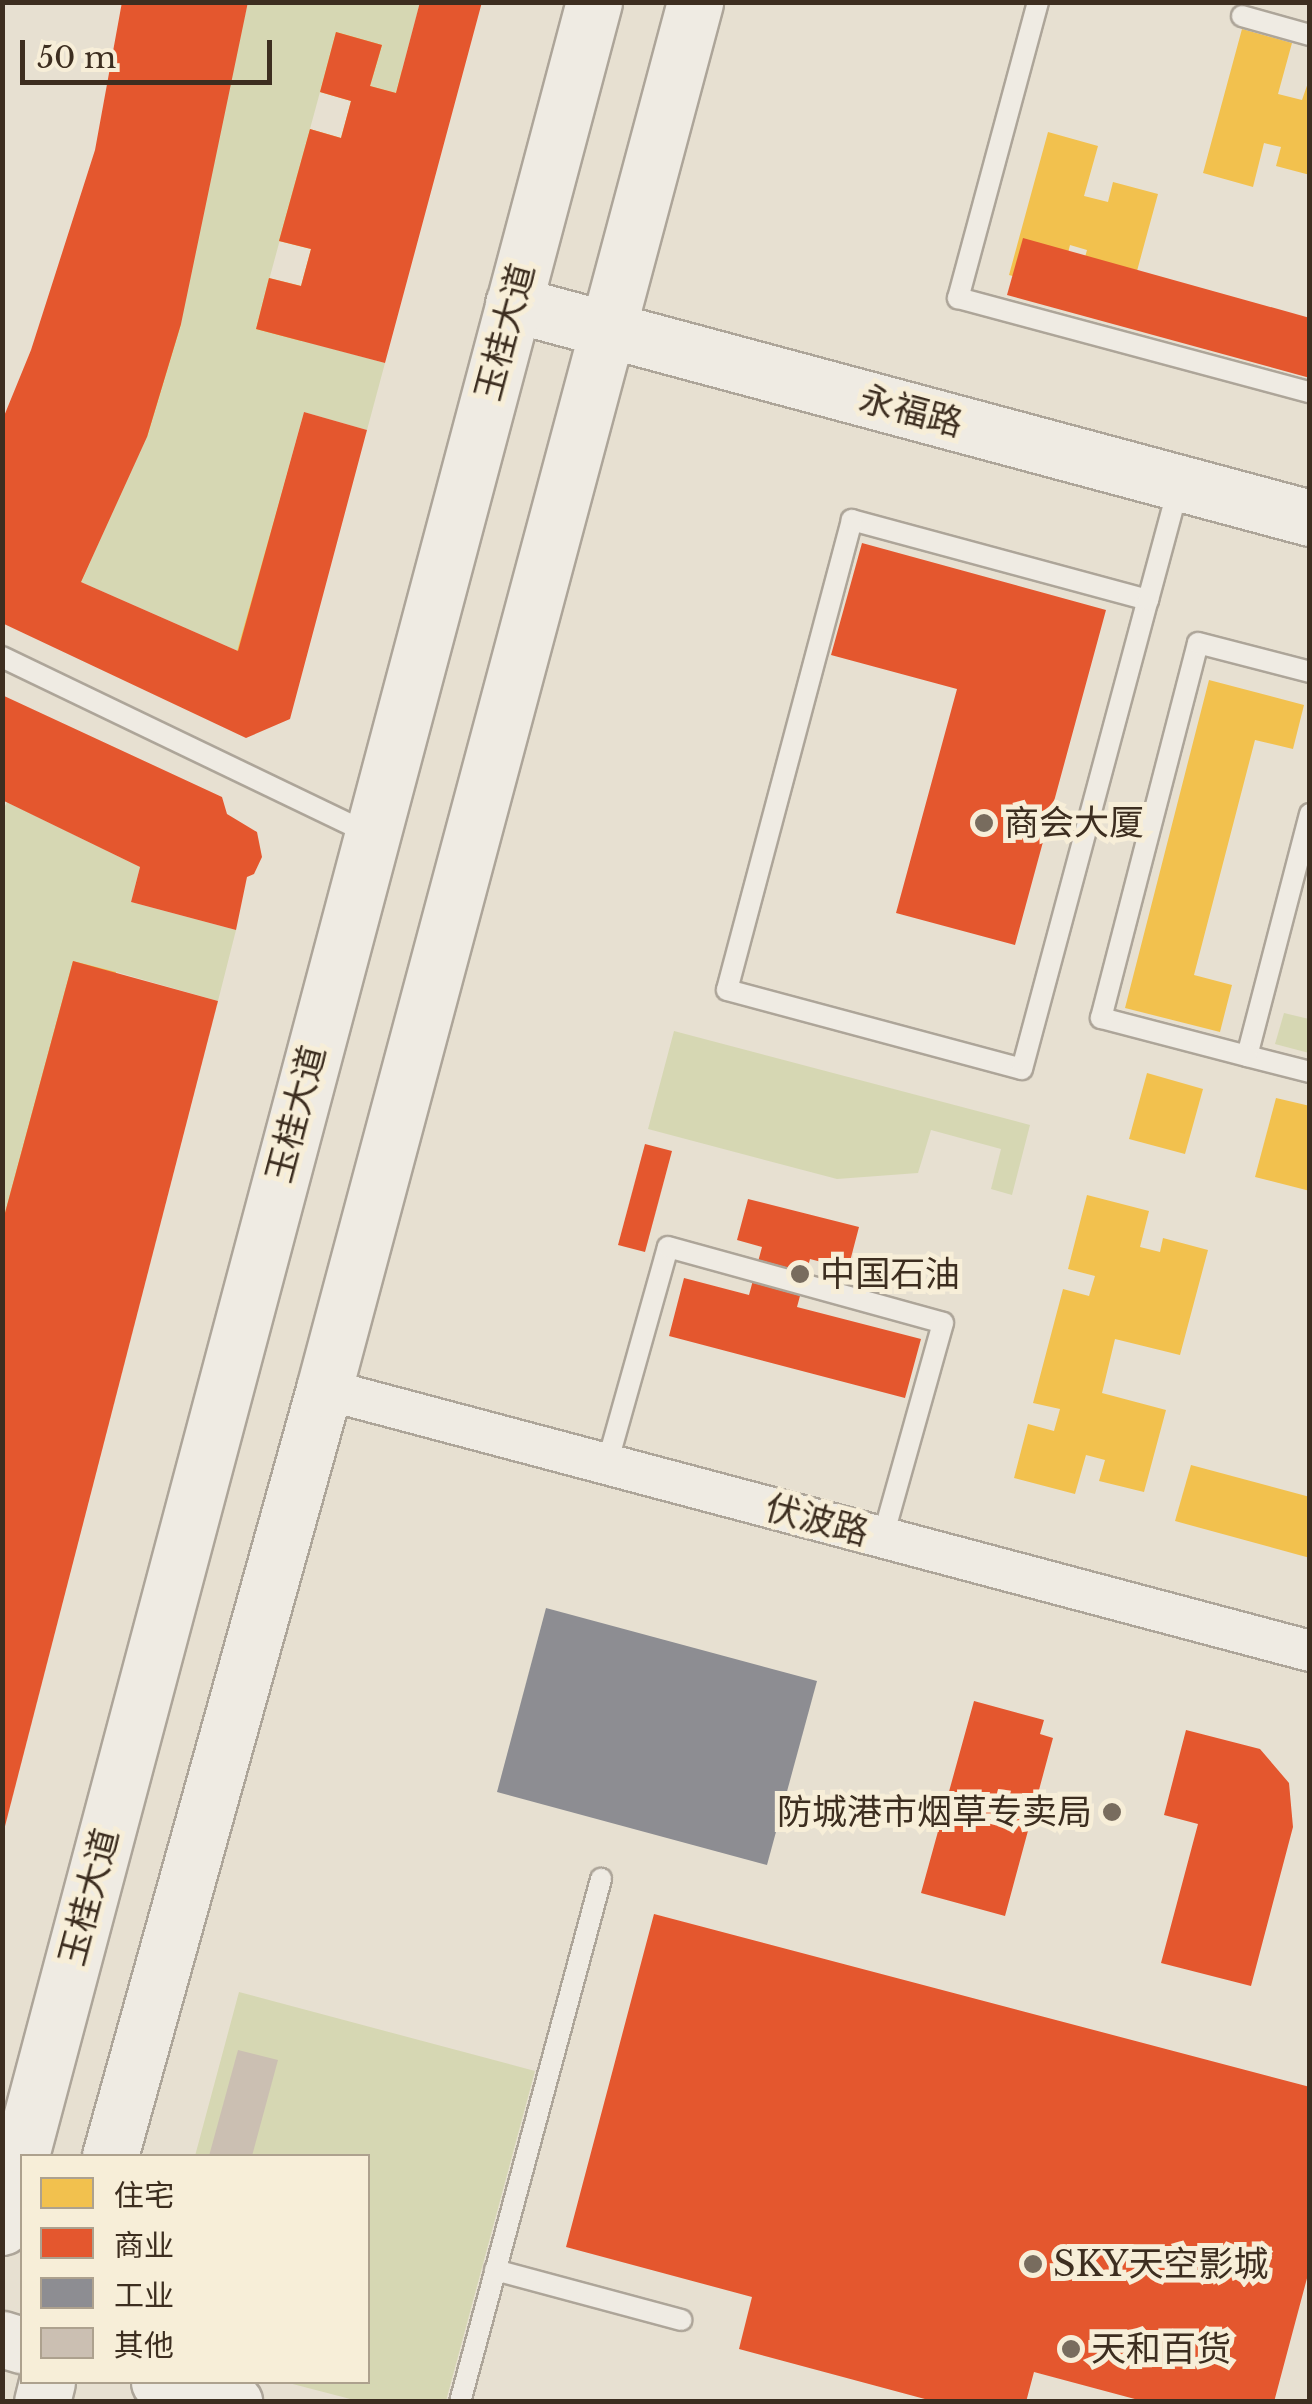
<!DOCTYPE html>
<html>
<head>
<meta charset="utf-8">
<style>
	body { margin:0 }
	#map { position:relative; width:1312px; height:2404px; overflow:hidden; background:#e7e0d1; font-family:"Libre Baskerville","Noto Sans SC",serif }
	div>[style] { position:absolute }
	.green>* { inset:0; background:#d6d7b3 }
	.homes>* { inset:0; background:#f2c14e }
	.shops>* { inset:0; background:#e4572e }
	.industry>* { inset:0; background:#8d8d92 }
	.building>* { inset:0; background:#cbbfb2 }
	.roads { filter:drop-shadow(2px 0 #ada599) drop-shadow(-2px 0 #ada599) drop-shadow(0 2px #ada599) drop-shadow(0 -2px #ada599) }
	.lane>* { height:20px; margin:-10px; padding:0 10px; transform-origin:10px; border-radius:10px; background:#efebe3 }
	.street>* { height:40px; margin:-20px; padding:0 20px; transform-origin:20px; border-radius:20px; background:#efebe3 }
	.secondary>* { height:55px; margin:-27.5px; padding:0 27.5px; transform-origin:27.5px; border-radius:27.5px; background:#efebe3 }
	.dots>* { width:28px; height:28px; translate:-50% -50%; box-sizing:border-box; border:5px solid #f7eed8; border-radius:50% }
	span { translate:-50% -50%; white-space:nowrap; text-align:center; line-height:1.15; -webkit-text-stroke:10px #f7eed8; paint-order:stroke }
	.street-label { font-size:35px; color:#3d2e20 }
	.poi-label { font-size:35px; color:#3d2e20 }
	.left { translate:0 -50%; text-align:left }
	.right { translate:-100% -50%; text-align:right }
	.frame { position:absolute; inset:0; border:5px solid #3d2e20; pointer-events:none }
	.legend { position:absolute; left:20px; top:2154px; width:350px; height:230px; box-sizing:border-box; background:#f7eed8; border:2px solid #ada18e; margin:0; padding:12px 18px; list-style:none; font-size:30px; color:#3d2e20 }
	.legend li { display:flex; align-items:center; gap:20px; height:50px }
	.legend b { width:50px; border:2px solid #ada18e }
	.scale { position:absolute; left:20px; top:40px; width:252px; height:45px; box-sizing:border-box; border:5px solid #3d2e20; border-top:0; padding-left:12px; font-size:30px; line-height:35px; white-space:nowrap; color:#3d2e20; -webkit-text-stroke:8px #f7eed8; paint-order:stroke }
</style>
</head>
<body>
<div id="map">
	<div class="green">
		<i style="clip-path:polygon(248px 3px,420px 3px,396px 93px,370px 86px,381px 45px,336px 33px,256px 328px,385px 363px,367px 430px,304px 412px,238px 651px,81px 582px,125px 480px)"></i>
		<i style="clip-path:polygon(7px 802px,140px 867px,131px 902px,236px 930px,218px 1001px,116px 972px,3px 1224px,2px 812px)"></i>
		<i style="clip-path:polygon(1284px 1013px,1309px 1019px,1309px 1053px,1275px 1044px)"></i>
		<i style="clip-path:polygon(674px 1031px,1030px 1125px,1012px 1195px,991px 1189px,1001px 1149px,931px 1130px,918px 1173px,837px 1179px,648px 1129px)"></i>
		<i style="clip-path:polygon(239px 1992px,535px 2071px,446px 2401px,358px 2401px,285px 2382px,368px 2382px,368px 2156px,195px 2156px)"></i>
	</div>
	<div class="homes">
		<i style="clip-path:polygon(1242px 29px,1292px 43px,1278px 94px,1302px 100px,1310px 77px,1310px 175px,1276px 166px,1281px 147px,1264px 143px,1253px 187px,1203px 173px)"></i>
		<i style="clip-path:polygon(336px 32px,382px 45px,370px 86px,396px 93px,402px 70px,444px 82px,415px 187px,373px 175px,379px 154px,354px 147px,330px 235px,356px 242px,362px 218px,403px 230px,375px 335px,333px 324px,339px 302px,313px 295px,301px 341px,256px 329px,269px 278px,301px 286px,311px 249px,279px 241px,310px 129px,341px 138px,351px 101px,320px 92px)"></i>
		<i style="clip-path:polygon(1048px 132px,1098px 146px,1084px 196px,1108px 202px,1113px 182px,1158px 194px,1134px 282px,1082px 268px,1087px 250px,1070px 245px,1059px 289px,1009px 275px)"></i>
		<i style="clip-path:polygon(69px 268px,112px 281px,96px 333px,126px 341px,136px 310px,181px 324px,147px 437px,102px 424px,111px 391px,82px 382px,47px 480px,69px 490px,81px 461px,125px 480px,81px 582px,38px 564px,47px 542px,24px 533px,2px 583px,2px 507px,12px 484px,2px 480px,2px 466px,39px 365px,55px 369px,65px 335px,50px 331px)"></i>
		<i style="clip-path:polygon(301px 425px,345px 438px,266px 720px,221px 708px)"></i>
		<i style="clip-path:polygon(1209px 680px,1304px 705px,1293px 749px,1255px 740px,1194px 975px,1232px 985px,1220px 1032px,1125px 1008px)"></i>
		<i style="clip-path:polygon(73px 961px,116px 972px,102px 1025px,141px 1035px,150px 1003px,202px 1017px,169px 1140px,117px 1126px,125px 1098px,85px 1088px,59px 1187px,98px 1197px,107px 1165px,158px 1179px,125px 1302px,74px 1288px,81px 1260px,43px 1250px,31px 1294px,2px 1287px,2px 1224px)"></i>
		<i style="clip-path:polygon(1147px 1073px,1203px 1089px,1185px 1154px,1129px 1139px)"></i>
		<i style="clip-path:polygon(1276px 1098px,1310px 1106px,1310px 1191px,1255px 1177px)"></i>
		<i style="clip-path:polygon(1087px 1195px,1149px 1211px,1140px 1247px,1160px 1252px,1163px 1238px,1208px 1250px,1180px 1355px,1115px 1339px,1102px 1393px,1166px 1410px,1144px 1492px,1099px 1481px,1105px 1460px,1086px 1455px,1075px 1494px,1014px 1478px,1028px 1424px,1054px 1431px,1060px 1409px,1033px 1403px,1063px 1289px,1089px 1296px,1095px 1276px,1068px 1269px)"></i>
		<i style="clip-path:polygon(44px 1396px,95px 1410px,62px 1532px,11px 1519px,18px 1491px,2px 1486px,2px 1419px,35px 1428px)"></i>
		<i style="clip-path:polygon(1191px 1465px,1310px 1497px,1310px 1558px,1175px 1521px)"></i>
		<i style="clip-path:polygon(2px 1558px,52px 1571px,19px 1694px,2px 1690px)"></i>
	</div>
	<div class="shops">
		<i style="clip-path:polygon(122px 2px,248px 2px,181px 324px,147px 437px,81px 582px,238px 651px,304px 412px,367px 430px,290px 719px,246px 738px,2px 623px,2px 421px,31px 350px,95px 150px)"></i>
		<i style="clip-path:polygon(420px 2px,482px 2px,385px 363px,256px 329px,269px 278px,301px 286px,311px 249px,279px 241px,310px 129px,341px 138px,351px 101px,320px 92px,336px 32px,382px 45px,370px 86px,396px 93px)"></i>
		<i style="clip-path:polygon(1023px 238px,1310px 318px,1310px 378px,1007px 295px)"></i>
		<i style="clip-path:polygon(862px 543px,1106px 610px,1015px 945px,896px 913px,957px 689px,831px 655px)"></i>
		<i style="clip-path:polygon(2px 695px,222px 797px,227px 814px,257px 832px,262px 857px,254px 874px,247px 877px,236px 930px,131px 902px,140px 867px,2px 800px)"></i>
		<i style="clip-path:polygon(73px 961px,218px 1001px,4px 1830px,2px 1224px)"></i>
		<i style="clip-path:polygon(645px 1144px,672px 1151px,645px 1252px,618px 1245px)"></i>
		<i style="clip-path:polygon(748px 1199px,859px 1227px,848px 1269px,810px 1259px,797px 1307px,921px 1339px,905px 1398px,669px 1336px,684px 1278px,749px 1295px,762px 1247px,737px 1240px)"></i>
		<i style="clip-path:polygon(974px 1701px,1044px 1720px,1040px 1734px,1053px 1738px,1005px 1916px,921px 1893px)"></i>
		<i style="clip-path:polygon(1186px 1730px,1260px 1749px,1289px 1783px,1293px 1827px,1251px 1986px,1161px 1963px,1198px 1824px,1164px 1815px)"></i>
		<i style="clip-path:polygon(654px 1914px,1310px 2087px,1310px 2267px,1274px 2402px,1146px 2402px,1034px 2372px,1026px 2402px,936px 2402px,739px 2349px,752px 2297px,566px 2247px)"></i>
	</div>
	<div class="industry">
		<i style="clip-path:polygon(546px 1608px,817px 1681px,767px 1865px,497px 1792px)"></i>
	</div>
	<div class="building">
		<i style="clip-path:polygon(238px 2050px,278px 2060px,252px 2156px,209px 2156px)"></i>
	</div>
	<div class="roads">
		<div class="lane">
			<i style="left:1038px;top:2px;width:307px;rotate:105.1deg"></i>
			<i style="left:958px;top:298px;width:364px;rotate:15deg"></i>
			<i style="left:1242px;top:16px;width:71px;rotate:15.6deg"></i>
			<i style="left:1148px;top:600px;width:307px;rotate:-164.9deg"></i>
			<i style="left:852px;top:520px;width:486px;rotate:104.9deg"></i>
			<i style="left:727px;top:990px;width:305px;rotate:15deg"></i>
			<i style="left:1022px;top:1069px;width:486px;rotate:-75deg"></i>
			<i style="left:1148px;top:600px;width:119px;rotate:-74.9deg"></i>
			<i style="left:2px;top:657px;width:407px;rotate:25.7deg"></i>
			<i style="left:1310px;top:814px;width:250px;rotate:104.6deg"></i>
			<i style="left:1247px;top:1056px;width:65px;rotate:14.3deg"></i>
			<i style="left:1247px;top:1056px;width:151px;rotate:-165.4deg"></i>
			<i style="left:1101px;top:1018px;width:387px;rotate:-75.5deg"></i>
			<i style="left:1198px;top:643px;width:116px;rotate:14.5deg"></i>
			<i style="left:607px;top:1464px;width:225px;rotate:-74.3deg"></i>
			<i style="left:668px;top:1247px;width:285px;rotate:15.4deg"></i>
			<i style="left:943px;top:1323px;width:222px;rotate:105.7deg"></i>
			<i style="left:495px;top:2270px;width:193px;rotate:15deg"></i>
			<i style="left:460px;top:2402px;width:542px;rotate:-74.91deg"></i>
		</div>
		<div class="street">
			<i style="left:324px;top:1389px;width:1020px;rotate:14.88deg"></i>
		</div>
		<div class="secondary">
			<i style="left:513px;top:304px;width:825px;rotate:15.03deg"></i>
			<i style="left:110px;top:2156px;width:796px;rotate:-74.41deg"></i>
			<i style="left:324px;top:1389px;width:1436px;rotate:-75.02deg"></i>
			<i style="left:2px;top:2227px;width:2302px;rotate:-75.1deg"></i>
			<i style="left:2px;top:2339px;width:21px;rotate:17deg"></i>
			<i style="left:159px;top:2382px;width:78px;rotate:14.9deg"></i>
			<i style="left:42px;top:2402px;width:21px;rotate:-76deg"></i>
		</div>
	</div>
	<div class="dots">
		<i style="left:984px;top:823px;background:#786c5e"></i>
		<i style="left:800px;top:1274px;background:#786c5e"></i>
		<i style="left:1112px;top:1812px;background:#786c5e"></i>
		<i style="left:1033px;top:2264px;background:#786c5e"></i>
		<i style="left:1071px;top:2349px;background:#786c5e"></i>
	</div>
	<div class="street-label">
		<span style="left:505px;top:332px;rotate:-75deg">玉桂大道</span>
		<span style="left:911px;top:411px;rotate:15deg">永福路</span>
		<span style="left:296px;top:1114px;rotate:-75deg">玉桂大道</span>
		<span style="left:817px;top:1520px;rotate:15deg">伏波路</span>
		<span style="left:89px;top:1897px;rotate:-75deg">玉桂大道</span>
	</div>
	<div class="poi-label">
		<span class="left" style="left:1004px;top:823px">商会大厦</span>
		<span class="left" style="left:820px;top:1274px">中国石油</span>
		<span class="right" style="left:1092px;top:1812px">防城港市烟草专卖局</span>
		<span class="left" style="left:1053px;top:2264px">SKY天空影城</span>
		<span class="left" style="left:1091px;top:2349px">天和百货</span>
	</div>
	<div class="frame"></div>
	<ul class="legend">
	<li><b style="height:28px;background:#f2c14e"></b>住宅</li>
	<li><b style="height:28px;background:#e4572e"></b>商业</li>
	<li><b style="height:28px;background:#8d8d92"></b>工业</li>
	<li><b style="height:28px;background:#cbbfb2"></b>其他</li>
	</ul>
	<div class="scale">50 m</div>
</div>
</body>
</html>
